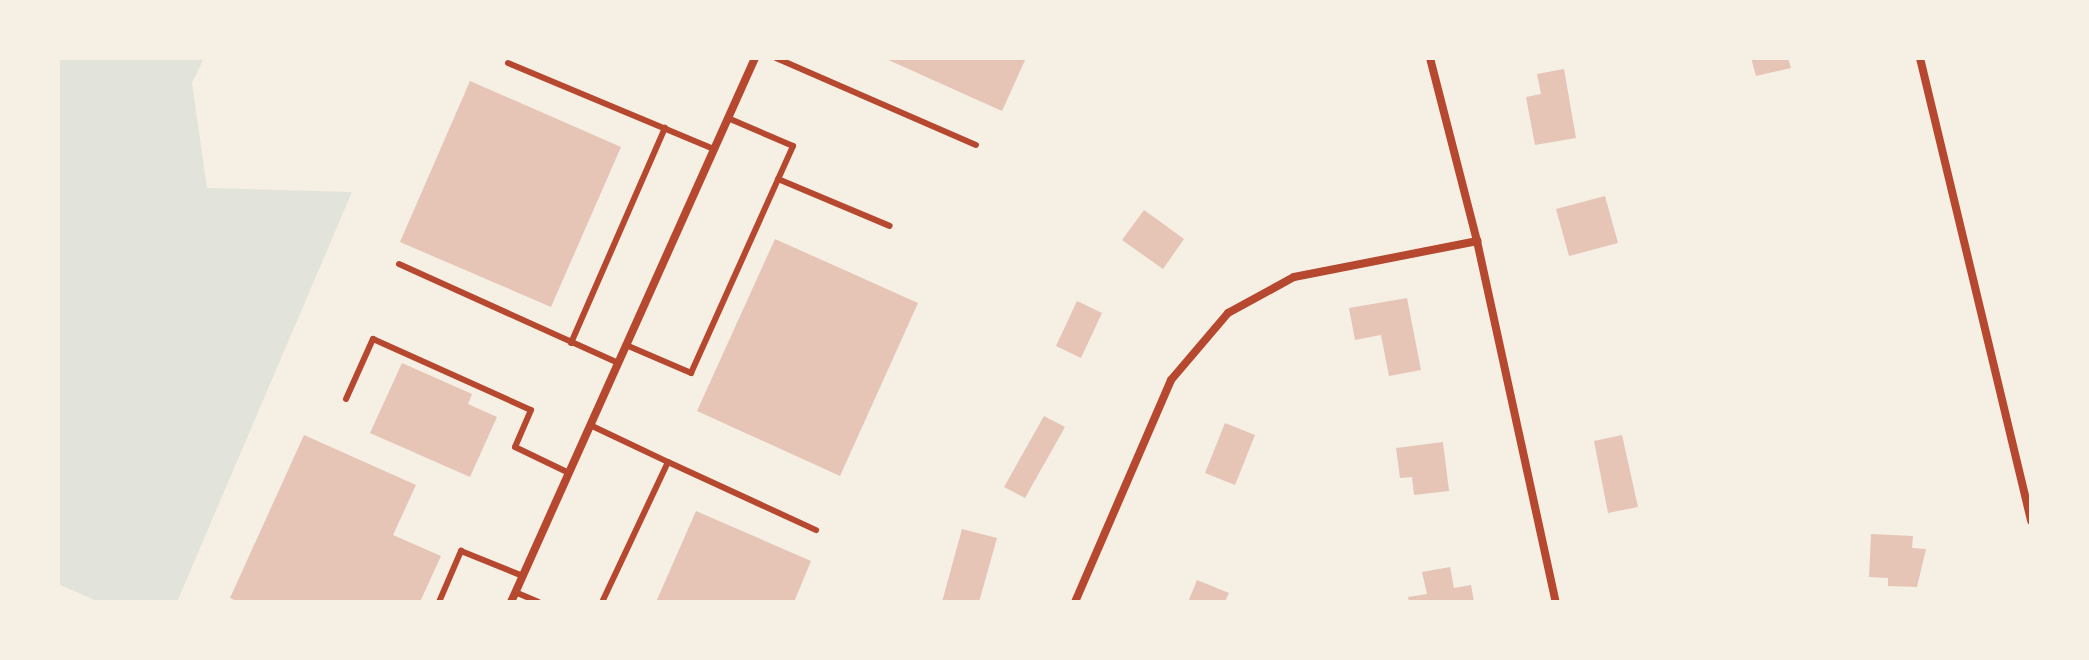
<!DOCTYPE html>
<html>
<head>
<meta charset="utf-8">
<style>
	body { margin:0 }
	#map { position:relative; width:2089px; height:660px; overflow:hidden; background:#f6efe4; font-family:"PT Sans Narrow",sans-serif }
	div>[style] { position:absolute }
	.green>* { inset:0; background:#e2e4dc }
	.building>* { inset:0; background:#e6c5b7 }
	.service>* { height:6px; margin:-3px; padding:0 3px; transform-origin:3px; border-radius:3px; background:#b5482f }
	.minor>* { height:8px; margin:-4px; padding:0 4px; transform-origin:4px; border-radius:4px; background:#b5482f }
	span { translate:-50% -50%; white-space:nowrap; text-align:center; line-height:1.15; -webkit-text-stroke:8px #f6efe4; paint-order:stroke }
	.frame { position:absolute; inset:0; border:60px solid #f6efe4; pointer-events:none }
</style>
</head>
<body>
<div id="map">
	<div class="green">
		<i style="clip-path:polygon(58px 58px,204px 58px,192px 83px,207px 188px,352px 192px,177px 602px,99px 602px,58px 584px)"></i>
	</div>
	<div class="building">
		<i style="clip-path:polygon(884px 58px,1026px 58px,1002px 111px)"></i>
		<i style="clip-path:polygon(1751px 58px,1788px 58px,1791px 68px,1756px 76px)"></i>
		<i style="clip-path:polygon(1564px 69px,1576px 138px,1535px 145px,1526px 97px,1541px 94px,1537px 74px)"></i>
		<i style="clip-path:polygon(470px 81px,621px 147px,551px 307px,400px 242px)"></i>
		<i style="clip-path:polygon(1605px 196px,1618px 243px,1569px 256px,1556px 209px)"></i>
		<i style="clip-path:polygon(1144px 210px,1184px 239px,1163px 269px,1122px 240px)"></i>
		<i style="clip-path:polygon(775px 239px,918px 303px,840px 476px,697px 411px)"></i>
		<i style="clip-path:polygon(1407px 298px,1421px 370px,1389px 376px,1381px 335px,1355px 340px,1349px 308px)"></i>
		<i style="clip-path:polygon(1077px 301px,1102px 313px,1081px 358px,1056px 346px)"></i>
		<i style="clip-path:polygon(402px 363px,472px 394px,468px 404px,497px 417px,470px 477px,370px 433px)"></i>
		<i style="clip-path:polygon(1044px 416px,1065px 427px,1025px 498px,1004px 487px)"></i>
		<i style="clip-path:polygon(1225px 423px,1255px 435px,1235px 485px,1205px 473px)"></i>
		<i style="clip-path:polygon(304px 435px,416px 485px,393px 535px,441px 556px,420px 602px,239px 602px,230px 598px)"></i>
		<i style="clip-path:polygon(1622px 435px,1638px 507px,1608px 513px,1594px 441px)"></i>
		<i style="clip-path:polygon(1443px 442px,1449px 491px,1414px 495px,1412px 477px,1400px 478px,1396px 448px)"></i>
		<i style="clip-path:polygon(696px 511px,811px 561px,794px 602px,656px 602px)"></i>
		<i style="clip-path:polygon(962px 529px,997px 538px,979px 602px,942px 602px)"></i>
		<i style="clip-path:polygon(1871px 534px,1913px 536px,1912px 548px,1926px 549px,1917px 587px,1888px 586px,1888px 578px,1869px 577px)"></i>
		<i style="clip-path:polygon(1450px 567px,1454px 588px,1471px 585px,1474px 602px,1409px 602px,1408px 597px,1427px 594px,1422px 572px)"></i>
		<i style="clip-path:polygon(1197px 580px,1229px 593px,1225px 602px,1188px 602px)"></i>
	</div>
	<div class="service">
		<i style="left:776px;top:58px;width:218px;rotate:23.5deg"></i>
		<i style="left:508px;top:63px;width:223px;rotate:22.7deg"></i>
		<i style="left:778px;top:179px;width:121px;rotate:22.8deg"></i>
		<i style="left:399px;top:264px;width:240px;rotate:24.3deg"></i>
		<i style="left:571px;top:343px;width:235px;rotate:-66.4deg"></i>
		<i style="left:626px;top:345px;width:71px;rotate:23.3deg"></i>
		<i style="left:691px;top:373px;width:249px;rotate:-65.8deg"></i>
		<i style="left:793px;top:146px;width:71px;rotate:-156.7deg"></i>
		<i style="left:346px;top:399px;width:66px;rotate:-65.8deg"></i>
		<i style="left:373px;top:339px;width:173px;rotate:24.2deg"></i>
		<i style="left:531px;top:410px;width:40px;rotate:113.4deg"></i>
		<i style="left:515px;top:447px;width:60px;rotate:25.7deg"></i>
		<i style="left:590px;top:425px;width:86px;rotate:25.4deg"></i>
		<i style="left:668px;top:462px;width:155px;rotate:115.2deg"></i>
		<i style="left:668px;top:462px;width:163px;rotate:24.7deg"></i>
		<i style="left:515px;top:592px;width:25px;rotate:23deg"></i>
		<i style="left:439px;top:602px;width:56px;rotate:-66.7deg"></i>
		<i style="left:461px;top:551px;width:67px;rotate:22deg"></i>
	</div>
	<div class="minor">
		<i style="left:1430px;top:58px;width:189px;rotate:75.6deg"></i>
		<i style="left:1477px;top:241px;width:370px;rotate:77.7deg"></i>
		<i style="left:1920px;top:58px;width:476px;rotate:76.5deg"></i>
		<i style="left:511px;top:602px;width:596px;rotate:-65.84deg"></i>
		<i style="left:1075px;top:602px;width:242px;rotate:-66.6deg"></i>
		<i style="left:1171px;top:380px;width:88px;rotate:-49.6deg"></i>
		<i style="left:1228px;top:313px;width:75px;rotate:-28.6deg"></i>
		<i style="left:1294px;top:277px;width:187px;rotate:-11.1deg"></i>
	</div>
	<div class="frame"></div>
</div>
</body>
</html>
